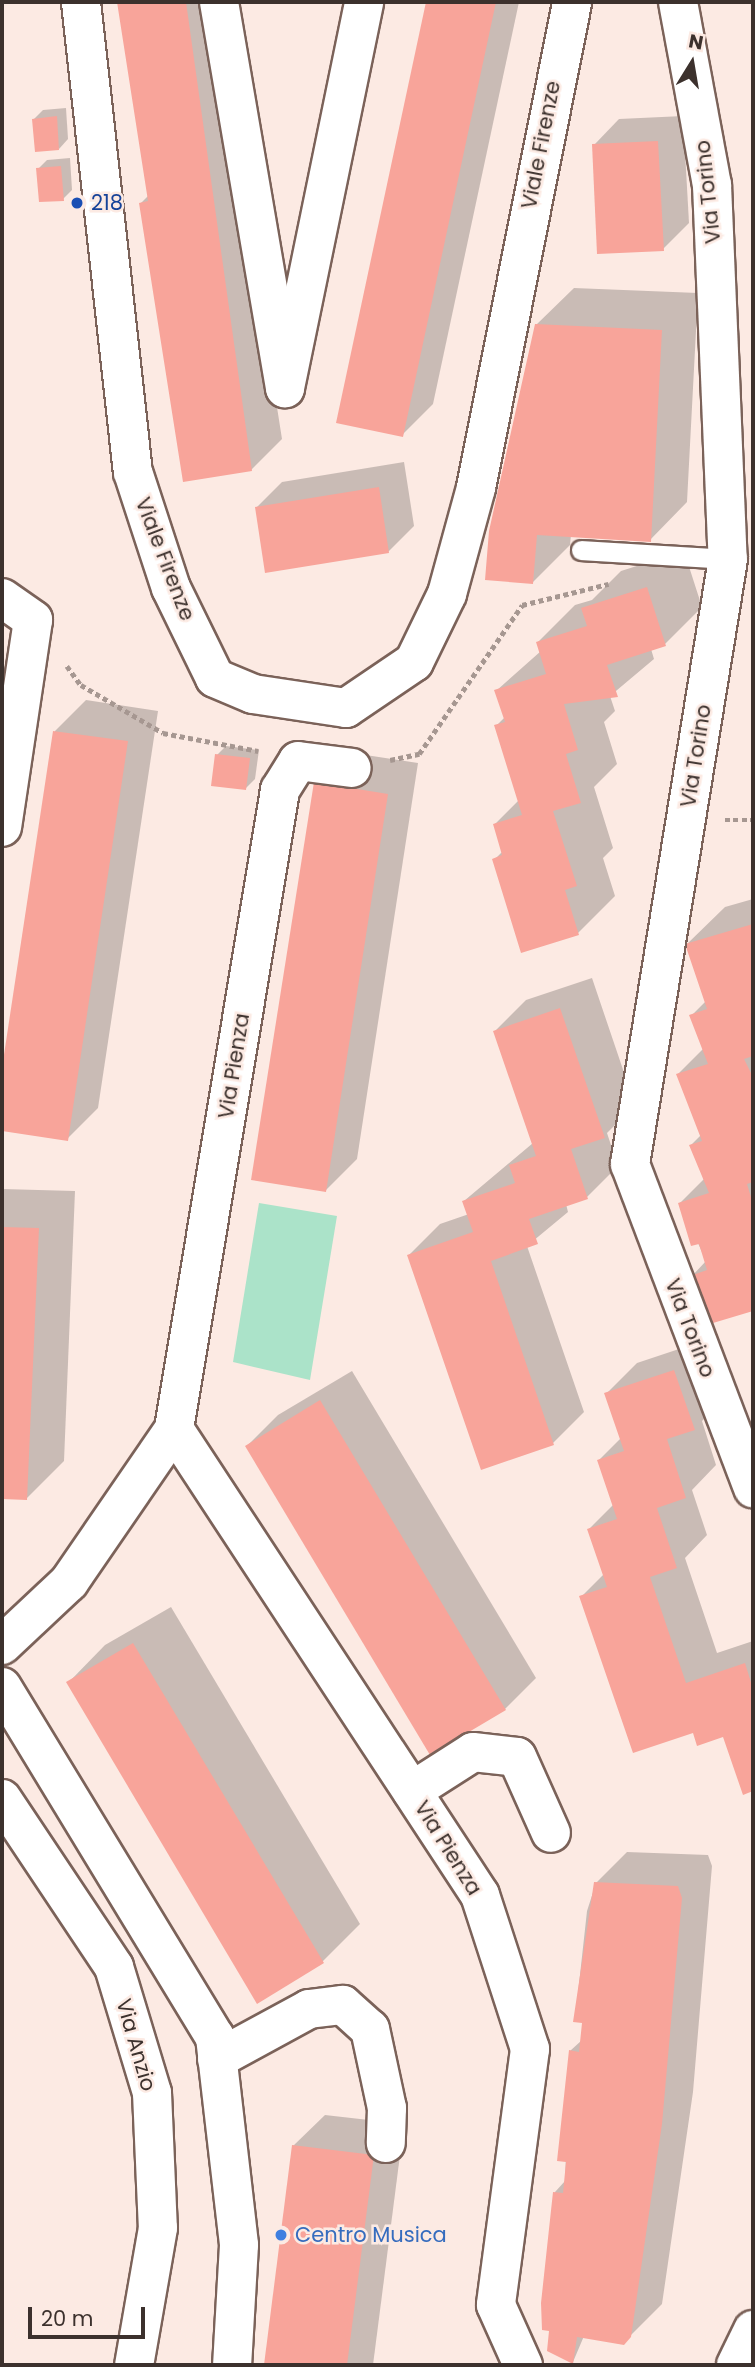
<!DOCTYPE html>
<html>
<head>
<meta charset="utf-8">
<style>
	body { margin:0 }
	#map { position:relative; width:755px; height:2367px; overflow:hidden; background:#fceae3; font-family:Poppins,sans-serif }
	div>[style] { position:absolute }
	.green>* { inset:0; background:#abe3c9 }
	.shadow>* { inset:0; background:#0003 }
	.building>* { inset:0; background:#f8a49a }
	.path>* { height:4.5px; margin-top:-2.25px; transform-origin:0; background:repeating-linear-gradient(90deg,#a69791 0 5px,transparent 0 8.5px) }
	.roads { filter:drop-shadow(2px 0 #7b6259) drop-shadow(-2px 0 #7b6259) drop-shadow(0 2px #7b6259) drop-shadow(0 -2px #7b6259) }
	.lane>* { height:19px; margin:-9.5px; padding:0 9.5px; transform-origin:9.5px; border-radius:9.5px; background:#fff }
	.street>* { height:38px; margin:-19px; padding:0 19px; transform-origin:19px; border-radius:19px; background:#fff }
	.secondary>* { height:38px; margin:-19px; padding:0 19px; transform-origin:19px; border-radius:19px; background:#fff }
	.dots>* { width:19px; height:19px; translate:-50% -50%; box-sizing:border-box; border:4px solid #fceae3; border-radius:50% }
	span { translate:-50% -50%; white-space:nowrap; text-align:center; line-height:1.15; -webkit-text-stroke:5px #fceae3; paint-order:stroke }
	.street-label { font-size:21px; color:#3c312d }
	.transit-label { font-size:21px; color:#164399 }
	.left { translate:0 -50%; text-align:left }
	.shop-label { font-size:21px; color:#366cbe }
	.frame { position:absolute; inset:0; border:4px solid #3c312d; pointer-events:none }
	.north { position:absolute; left:657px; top:28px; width:70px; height:70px; -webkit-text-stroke:5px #fceae3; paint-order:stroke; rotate:11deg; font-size:19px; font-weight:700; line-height:28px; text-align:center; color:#3c312d }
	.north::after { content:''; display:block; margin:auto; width:24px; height:32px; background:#3c312d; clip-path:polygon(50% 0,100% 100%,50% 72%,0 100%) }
	.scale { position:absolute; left:28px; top:2307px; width:117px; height:32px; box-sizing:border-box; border:4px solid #3c312d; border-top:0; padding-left:9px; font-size:21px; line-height:24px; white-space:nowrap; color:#3c312d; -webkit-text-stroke:5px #fceae3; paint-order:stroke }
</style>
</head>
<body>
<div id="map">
	<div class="green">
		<i style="clip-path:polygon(259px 1203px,337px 1216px,310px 1380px,233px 1362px)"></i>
	</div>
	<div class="shadow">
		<i style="clip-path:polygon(119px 2px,222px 2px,239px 166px,282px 439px,251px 470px,141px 203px,149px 195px)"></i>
		<i style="clip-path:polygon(428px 2px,519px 2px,433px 404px,402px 435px,338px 422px)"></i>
		<i style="clip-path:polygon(66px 108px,68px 139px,59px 149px,34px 119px,43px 110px)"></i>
		<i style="clip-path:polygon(683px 116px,689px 223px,663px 249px,594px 145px,619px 119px)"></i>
		<i style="clip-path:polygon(70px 158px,72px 190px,63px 199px,38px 169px,47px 160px)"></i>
		<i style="clip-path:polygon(574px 288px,698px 293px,687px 502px,650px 540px,571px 535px,570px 545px,533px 582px,536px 325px)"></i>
		<i style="clip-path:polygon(404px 462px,414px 526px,388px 552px,257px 507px,282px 482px)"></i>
		<i style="clip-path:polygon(684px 551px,702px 607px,665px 644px,651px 649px,654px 659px,610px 696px,615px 711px,604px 722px,617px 764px,594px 787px,613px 848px,603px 858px,615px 896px,578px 933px,494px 860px,503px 851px,495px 824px,519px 800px,496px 726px,505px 717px,496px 691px,541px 651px,538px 642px,575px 605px,592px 600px,621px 571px)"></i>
		<i style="clip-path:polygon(86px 700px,158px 711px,98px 1108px,67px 1139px,2px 1129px,2px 1080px,55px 731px)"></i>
		<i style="clip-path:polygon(226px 746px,259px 750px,255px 779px,246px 788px,217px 755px)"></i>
		<i style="clip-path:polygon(346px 752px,418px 763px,357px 1159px,326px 1190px,315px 783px)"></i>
		<i style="clip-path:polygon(753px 899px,753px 1309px,714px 1321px,692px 1276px,706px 1261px,680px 1203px,705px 1178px,691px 1145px,702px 1134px,678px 1074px,704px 1048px,691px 1016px,706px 1001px,687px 944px,725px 907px)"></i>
		<i style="clip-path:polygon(592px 978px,635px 1105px,607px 1133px,618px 1166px,587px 1197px,566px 1204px,568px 1212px,527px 1246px,584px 1412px,553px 1443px,409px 1255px,440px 1224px,469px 1214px,464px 1201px,533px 1143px,495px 1031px,526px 1000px)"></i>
		<i style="clip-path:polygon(2px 1189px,75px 1191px,64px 1461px,27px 1498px,2px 1497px)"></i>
		<i style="clip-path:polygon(706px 1340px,725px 1398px,702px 1421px,716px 1465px,692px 1490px,707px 1535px,685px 1558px,717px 1653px,753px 1641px,753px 1790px,744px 1793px,724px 1735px,694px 1731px,581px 1597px,604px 1574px,589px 1529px,614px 1504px,599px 1460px,621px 1438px,606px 1394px,637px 1363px)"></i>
		<i style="clip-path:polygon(352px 1371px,536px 1678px,505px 1709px,431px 1753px,247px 1446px,278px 1415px)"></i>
		<i style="clip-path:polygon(171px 1607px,360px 1924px,323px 1961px,258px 2001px,68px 1683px,105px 1645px)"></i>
		<i style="clip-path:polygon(627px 1852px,708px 1855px,712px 1866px,693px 2092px,662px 2304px,623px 2343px,584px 2336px,573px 2362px,555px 2192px,565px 2181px,570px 2051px,582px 2040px,584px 2021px,575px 2020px,587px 1911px,596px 1883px)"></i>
		<i style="clip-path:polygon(325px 2115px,404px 2124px,373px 2365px,266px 2365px,293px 2146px)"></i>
	</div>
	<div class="building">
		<i style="clip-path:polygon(117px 2px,186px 2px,252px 471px,183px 482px,139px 203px,148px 201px)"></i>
		<i style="clip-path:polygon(426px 2px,496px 2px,403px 437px,336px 423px)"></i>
		<i style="clip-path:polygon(57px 116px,59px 150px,35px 152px,32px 119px)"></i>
		<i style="clip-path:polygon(658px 141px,664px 251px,597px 254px,592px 144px)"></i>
		<i style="clip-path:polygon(61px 166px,64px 201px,39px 202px,36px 168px)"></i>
		<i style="clip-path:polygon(535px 324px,662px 330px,651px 542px,537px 535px,533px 584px,485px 580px,489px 531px)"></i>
		<i style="clip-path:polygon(379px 487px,389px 553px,265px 573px,255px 507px)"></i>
		<i style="clip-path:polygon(647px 587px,666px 646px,607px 665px,618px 697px,564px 704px,578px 750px,566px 754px,581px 803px,553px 811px,577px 886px,565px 890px,579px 935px,521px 953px,492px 859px,502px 855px,493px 824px,522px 815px,494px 725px,505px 722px,494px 690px,546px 674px,536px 642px,587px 626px,581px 608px)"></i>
		<i style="clip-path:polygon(53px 731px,128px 741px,68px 1141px,2px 1131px,2px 1068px)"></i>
		<i style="clip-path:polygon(215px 754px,250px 758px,246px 790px,211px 786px)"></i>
		<i style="clip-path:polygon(314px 782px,388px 794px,326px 1192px,251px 1180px)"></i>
		<i style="clip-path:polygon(753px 924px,753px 1056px,744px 1059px,753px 1077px,753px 1182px,747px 1184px,753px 1204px,753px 1311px,713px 1323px,690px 1276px,707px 1270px,699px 1244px,691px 1246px,678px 1203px,709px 1193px,689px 1145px,702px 1141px,676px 1074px,708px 1064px,689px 1015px,707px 1009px,685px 944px)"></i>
		<i style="clip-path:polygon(560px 1008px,605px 1138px,571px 1149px,588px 1199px,529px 1219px,538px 1244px,491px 1261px,554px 1445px,481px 1470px,407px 1255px,473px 1232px,462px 1201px,515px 1183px,509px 1165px,536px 1156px,493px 1031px)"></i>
		<i style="clip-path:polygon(2px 1227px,39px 1228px,27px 1500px,2px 1499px)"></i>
		<i style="clip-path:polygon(674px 1370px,695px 1430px,667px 1439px,686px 1498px,657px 1508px,677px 1568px,650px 1577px,686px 1683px,745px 1663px,753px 1689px,753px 1791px,743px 1795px,723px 1737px,697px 1746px,693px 1733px,633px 1753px,579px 1596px,607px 1587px,587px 1529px,617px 1519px,597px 1460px,624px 1451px,604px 1393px)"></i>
		<i style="clip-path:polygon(320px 1400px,506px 1710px,430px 1755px,245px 1446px)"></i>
		<i style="clip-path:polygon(133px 1643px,324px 1963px,257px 2004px,66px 1682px)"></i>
		<i style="clip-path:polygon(594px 1882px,678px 1886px,682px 1898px,662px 2124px,631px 2337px,624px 2345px,577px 2337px,573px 2364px,547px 2351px,549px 2331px,542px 2330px,541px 2303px,553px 2192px,563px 2193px,566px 2162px,557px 2161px,569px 2050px,579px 2052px,582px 2023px,573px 2022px)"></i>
		<i style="clip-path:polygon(292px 2145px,374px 2155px,347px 2365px,264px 2365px)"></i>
	</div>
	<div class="path">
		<i style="left:67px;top:666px;width:24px;rotate:54deg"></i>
		<i style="left:81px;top:685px;width:95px;rotate:30.3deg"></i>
		<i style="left:163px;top:733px;width:97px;rotate:10.7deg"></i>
		<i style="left:390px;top:760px;width:30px;rotate:-12deg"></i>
		<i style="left:419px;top:754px;width:181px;rotate:-55.3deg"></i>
		<i style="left:522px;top:605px;width:89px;rotate:-13.7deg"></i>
		<i style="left:725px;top:820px;width:28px"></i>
	</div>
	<div class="roads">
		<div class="lane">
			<i style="left:581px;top:550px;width:147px;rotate:3.5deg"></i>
		</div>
		<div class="street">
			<i style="left:219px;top:2px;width:392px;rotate:80.3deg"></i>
			<i style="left:285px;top:388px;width:394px;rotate:-78.4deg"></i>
			<i style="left:678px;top:2px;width:186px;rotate:79.5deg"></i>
			<i style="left:712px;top:185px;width:374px;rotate:87.6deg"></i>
			<i style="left:728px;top:559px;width:613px;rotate:99.2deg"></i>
			<i style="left:630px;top:1164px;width:347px;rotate:69.2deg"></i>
			<i style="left:2px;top:598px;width:38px;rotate:35deg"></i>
			<i style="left:33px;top:620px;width:209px;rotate:98.5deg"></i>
			<i style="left:174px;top:1429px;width:648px;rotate:-80.58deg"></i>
			<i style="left:280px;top:790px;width:34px;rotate:-58deg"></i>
			<i style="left:298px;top:761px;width:54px;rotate:7.4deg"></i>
			<i style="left:2px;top:1645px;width:92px;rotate:-43.2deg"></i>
			<i style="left:69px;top:1582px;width:186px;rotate:-55.5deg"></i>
			<i style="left:174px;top:1429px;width:557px;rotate:56.71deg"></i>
			<i style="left:480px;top:1895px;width:162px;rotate:72deg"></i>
			<i style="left:530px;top:2049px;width:258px;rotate:97.6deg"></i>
			<i style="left:496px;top:2305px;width:66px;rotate:65.8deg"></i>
			<i style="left:2px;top:1687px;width:410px;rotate:58.7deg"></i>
			<i style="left:215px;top:2037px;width:209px;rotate:83.4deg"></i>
			<i style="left:239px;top:2245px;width:120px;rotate:93.3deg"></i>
			<i style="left:412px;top:1791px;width:72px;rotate:-32.6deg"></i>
			<i style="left:473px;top:1752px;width:44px;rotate:6.5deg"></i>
			<i style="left:517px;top:1757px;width:83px;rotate:65.9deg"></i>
			<i style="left:217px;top:2059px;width:105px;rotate:-28.5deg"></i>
			<i style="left:309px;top:2009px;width:34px;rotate:-7deg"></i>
			<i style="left:343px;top:2005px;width:36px;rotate:42deg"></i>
			<i style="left:370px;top:2029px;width:81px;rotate:77.9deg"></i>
			<i style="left:387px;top:2108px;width:35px;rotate:92deg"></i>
			<i style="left:736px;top:2365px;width:39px;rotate:-64deg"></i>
		</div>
		<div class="secondary">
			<i style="left:81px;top:2px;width:473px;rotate:83.7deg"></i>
			<i style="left:133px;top:472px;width:122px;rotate:71.9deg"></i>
			<i style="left:171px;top:588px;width:100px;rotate:63.9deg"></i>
			<i style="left:215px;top:678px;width:41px;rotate:22.8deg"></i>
			<i style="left:253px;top:694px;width:94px;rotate:8.6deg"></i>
			<i style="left:346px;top:708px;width:82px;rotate:-34.1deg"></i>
			<i style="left:414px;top:662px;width:76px;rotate:-64.1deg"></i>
			<i style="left:447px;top:594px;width:110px;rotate:-74.7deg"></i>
			<i style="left:476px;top:488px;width:495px;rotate:-78.8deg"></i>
			<i style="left:2px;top:1799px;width:202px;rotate:56.3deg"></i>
			<i style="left:114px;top:1967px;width:132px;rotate:73.2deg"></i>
			<i style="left:152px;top:2093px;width:135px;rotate:87.5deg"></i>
			<i style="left:158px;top:2228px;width:139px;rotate:99.9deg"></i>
		</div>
	</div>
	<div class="dots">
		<i style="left:77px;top:203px;background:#1a4fb4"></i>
		<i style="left:281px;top:2235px;background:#3f7fe0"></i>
	</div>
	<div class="street-label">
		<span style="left:541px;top:145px;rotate:-79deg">Viale Firenze</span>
		<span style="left:708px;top:192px;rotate:-96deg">Via Torino</span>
		<span style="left:165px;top:559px;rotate:69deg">Viale Firenze</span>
		<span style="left:696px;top:756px;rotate:-81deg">Via Torino</span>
		<span style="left:234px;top:1066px;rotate:-81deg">Via Pienza</span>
		<span style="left:690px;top:1328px;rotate:69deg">Via Torino</span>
		<span style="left:448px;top:1848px;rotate:58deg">Via Pienza</span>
		<span style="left:136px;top:2045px;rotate:74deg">Via Anzio</span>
	</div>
	<div class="transit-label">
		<span class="left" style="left:91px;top:203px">218</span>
	</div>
	<div class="shop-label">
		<span class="left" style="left:295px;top:2235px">Centro Musica</span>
	</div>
	<div class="frame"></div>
	<div class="north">N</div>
	<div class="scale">20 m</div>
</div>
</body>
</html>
